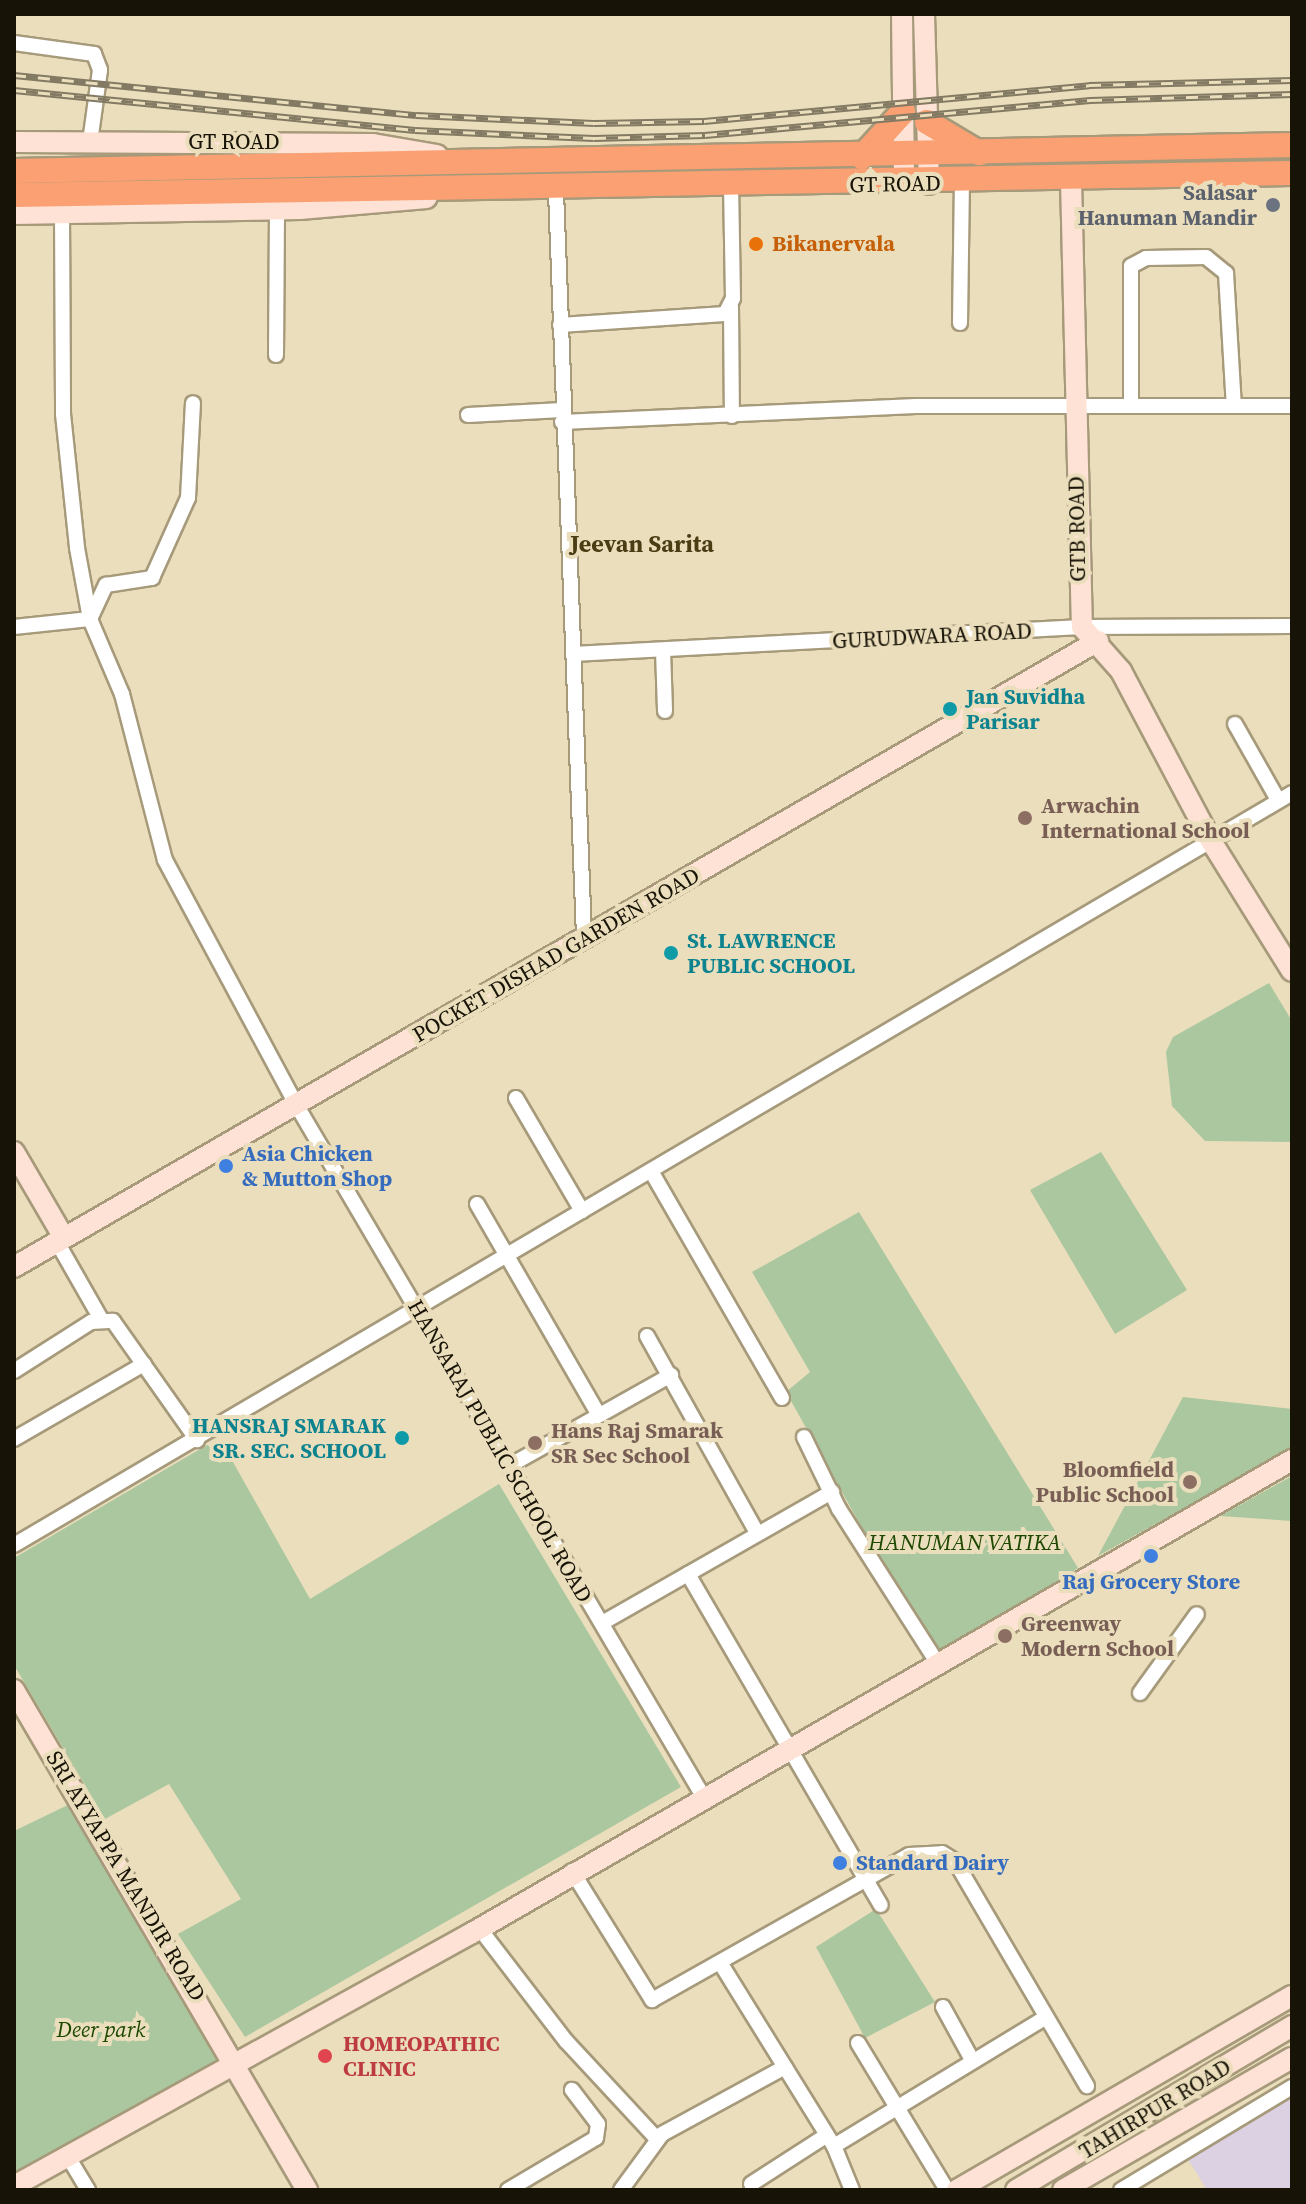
<!DOCTYPE html>
<html>
<head>
<meta charset="utf-8">
<style>
	body { margin:0 }
	#map { position:relative; width:1306px; height:2204px; overflow:hidden; background:#ebdebc; font-family:"Source Serif 4",serif }
	div>[style] { position:absolute }
	.commercial>* { inset:0; background:#dcd0e3 }
	.green>* { inset:0; background:#abc79f }
	.roads { filter:drop-shadow(2px 0 #a69a7b) drop-shadow(-2px 0 #a69a7b) drop-shadow(0 2px #a69a7b) drop-shadow(0 -2px #a69a7b) }
	.street>* { height:14px; margin:-7px; padding:0 7px; transform-origin:7px; border-radius:7px; background:#fff }
	.secondary>* { height:20px; margin:-10px; padding:0 10px; transform-origin:10px; border-radius:10px; background:#fee2d5 }
	.highway>* { height:24px; margin:-12px; padding:0 12px; transform-origin:12px; border-radius:12px; background:#fba072 }
	.rail>* { height:7px; margin-top:-3.5px; transform-origin:0; background:repeating-linear-gradient(90deg,#ebdebc 0 12px,#837a63 0 24px); box-sizing:border-box; border-block:2px solid #837a63 }
	.dots>* { width:22px; height:22px; translate:-50% -50%; box-sizing:border-box; border:4px solid #ebdebc; border-radius:50% }
	span { translate:-50% -50%; white-space:nowrap; text-align:center; line-height:1.15; -webkit-text-stroke:8px #ebdebc; paint-order:stroke }
	.street-label { font-size:22px; color:#181307 }
	.worship-label { font-size:22px; color:#5b616d; font-weight:700 }
	.right { translate:-100% -50%; text-align:right }
	.food-label { font-size:22px; color:#c56008; font-weight:700 }
	.left { translate:0 -50%; text-align:left }
	.culture-label { font-size:22px; color:#0d838f; font-weight:700 }
	.education-label { font-size:22px; color:#785e54; font-weight:700 }
	.shop-label { font-size:22px; color:#366cbe; font-weight:700 }
	.park-label { font-size:22px; color:#1c4800; font-style:italic }
	.health-label { font-size:22px; color:#be3a42; font-weight:700 }
	.neighbourhood-label { font-size:24px; color:#4a3c13; font-weight:700 }
	.frame { position:absolute; inset:0; border:16px solid #181307; pointer-events:none }
</style>
</head>
<body>
<div id="map">
	<div class="commercial">
		<i style="clip-path:polygon(1292px 2092px,1292px 2190px,1207px 2190px,1186px 2156px)"></i>
	</div>
	<div class="green">
		<i style="clip-path:polygon(1269px 983px,1292px 1021px,1292px 1142px,1205px 1141px,1172px 1106px,1166px 1052px,1173px 1037px)"></i>
		<i style="clip-path:polygon(1101px 1152px,1187px 1290px,1115px 1334px,1030px 1190px)"></i>
		<i style="clip-path:polygon(859px 1212px,1078px 1568px,937px 1662px,786px 1392px,810px 1372px,752px 1272px)"></i>
		<i style="clip-path:polygon(1183px 1397px,1292px 1409px,1292px 1448px,1098px 1556px)"></i>
		<i style="clip-path:polygon(207px 1445px,233px 1462px,310px 1599px,499px 1484px,681px 1787px,245px 2037px,178px 1934px,241px 1899px,169px 1784px,105px 1819px,14px 1665px,14px 1558px)"></i>
		<i style="clip-path:polygon(1292px 1476px,1292px 1521px,1220px 1516px)"></i>
		<i style="clip-path:polygon(70px 1804px,220px 2063px,14px 2178px,14px 1831px)"></i>
		<i style="clip-path:polygon(876px 1909px,935px 2002px,865px 2038px,816px 1947px)"></i>
	</div>
	<div class="roads">
		<div class="street">
			<i style="left:14px;top:43px;width:81px;rotate:7.8deg"></i>
			<i style="left:94px;top:54px;width:17px;rotate:69deg"></i>
			<i style="left:100px;top:70px;width:73px;rotate:97.9deg"></i>
			<i style="left:556px;top:191px;width:748px;rotate:87.85deg"></i>
			<i style="left:62px;top:214px;width:200px;rotate:89.7deg"></i>
			<i style="left:63px;top:414px;width:135px;rotate:84deg"></i>
			<i style="left:77px;top:548px;width:72px;rotate:79.6deg"></i>
			<i style="left:90px;top:619px;width:82px;rotate:66.9deg"></i>
			<i style="left:122px;top:694px;width:171px;rotate:75.5deg"></i>
			<i style="left:165px;top:860px;width:279px;rotate:61.8deg"></i>
			<i style="left:297px;top:1106px;width:801px;rotate:59.53deg"></i>
			<i style="left:731px;top:307px;width:109px;rotate:89.5deg"></i>
			<i style="left:960px;top:323px;width:140px;rotate:-89.2deg"></i>
			<i style="left:560px;top:325px;width:165px;rotate:-3.8deg"></i>
			<i style="left:725px;top:314px;width:18px;rotate:-63deg"></i>
			<i style="left:733px;top:298px;width:111px;rotate:-91deg"></i>
			<i style="left:276px;top:355px;width:146px;rotate:-89.6deg"></i>
			<i style="left:1131px;top:404px;width:138px;rotate:-90deg"></i>
			<i style="left:1131px;top:266px;width:17px;rotate:-28deg"></i>
			<i style="left:1146px;top:258px;width:60px;rotate:-1deg"></i>
			<i style="left:1206px;top:257px;width:26px;rotate:39deg"></i>
			<i style="left:1226px;top:273px;width:133px;rotate:86.6deg"></i>
			<i style="left:468px;top:415px;width:94px;rotate:-3deg"></i>
			<i style="left:562px;top:422px;width:354px;rotate:-2.6deg"></i>
			<i style="left:916px;top:406px;width:376px"></i>
			<i style="left:14px;top:627px;width:76px;rotate:-6deg"></i>
			<i style="left:90px;top:619px;width:38px;rotate:-65deg"></i>
			<i style="left:106px;top:585px;width:47px;rotate:-8.7deg"></i>
			<i style="left:152px;top:578px;width:88px;rotate:-65.8deg"></i>
			<i style="left:188px;top:498px;width:95px;rotate:-87deg"></i>
			<i style="left:663px;top:650px;width:61px;rotate:88.1deg"></i>
			<i style="left:573px;top:654px;width:510px;rotate:-3.04deg"></i>
			<i style="left:1082px;top:627px;width:210px;rotate:-0.3deg"></i>
			<i style="left:1235px;top:724px;width:87px;rotate:60.5deg"></i>
			<i style="left:516px;top:1098px;width:131px;rotate:59.7deg"></i>
			<i style="left:651px;top:1171px;width:262px;rotate:60deg"></i>
			<i style="left:477px;top:1204px;width:244px;rotate:60deg"></i>
			<i style="left:57px;top:1242px;width:89px;rotate:60.3deg"></i>
			<i style="left:647px;top:1336px;width:226px;rotate:60.8deg"></i>
			<i style="left:14px;top:1371px;width:91px;rotate:-32.5deg"></i>
			<i style="left:91px;top:1322px;width:22px;rotate:-3deg"></i>
			<i style="left:113px;top:1321px;width:146px;rotate:54.8deg"></i>
			<i style="left:804px;top:1437px;width:80px;rotate:64.1deg"></i>
			<i style="left:839px;top:1509px;width:182px;rotate:57.4deg"></i>
			<i style="left:14px;top:1439px;width:150px;rotate:-30deg"></i>
			<i style="left:509px;top:1466px;width:186px;rotate:-29.3deg"></i>
			<i style="left:14px;top:1545px;width:1483px;rotate:-30.47deg"></i>
			<i style="left:688px;top:1574px;width:383px;rotate:59.8deg"></i>
			<i style="left:602px;top:1623px;width:265px;rotate:-29.7deg"></i>
			<i style="left:1140px;top:1693px;width:97px;rotate:-54.2deg"></i>
			<i style="left:572px;top:1871px;width:152px;rotate:58.2deg"></i>
			<i style="left:652px;top:2000px;width:295px;rotate:-29.4deg"></i>
			<i style="left:909px;top:1855px;width:33px;rotate:-3deg"></i>
			<i style="left:942px;top:1853px;width:15px;rotate:32deg"></i>
			<i style="left:955px;top:1861px;width:261px;rotate:59.6deg"></i>
			<i style="left:480px;top:1929px;width:141px;rotate:52.5deg"></i>
			<i style="left:566px;top:2041px;width:134px;rotate:47.1deg"></i>
			<i style="left:721px;top:1964px;width:214px;rotate:58.2deg"></i>
			<i style="left:834px;top:2146px;width:48px;rotate:67.8deg"></i>
			<i style="left:943px;top:2007px;width:58px;rotate:61.2deg"></i>
			<i style="left:858px;top:2043px;width:172px;rotate:58.8deg"></i>
			<i style="left:834px;top:2146px;width:248px;rotate:-31.3deg"></i>
			<i style="left:67px;top:2155px;width:41px;rotate:59deg"></i>
			<i style="left:751px;top:2184px;width:90px;rotate:-32.8deg"></i>
			<i style="left:508px;top:2190px;width:102px;rotate:-30.6deg"></i>
			<i style="left:596px;top:2138px;width:14px;rotate:-82deg"></i>
			<i style="left:598px;top:2124px;width:43px;rotate:-127.4deg"></i>
			<i style="left:621px;top:2190px;width:69px;rotate:-53.8deg"></i>
			<i style="left:662px;top:2134px;width:140px;rotate:-28.6deg"></i>
			<i style="left:1121px;top:2190px;width:200px;rotate:-31.1deg"></i>
		</div>
		<div class="secondary">
			<i style="left:902px;top:14px;width:155px;rotate:89.3deg"></i>
			<i style="left:924px;top:14px;width:170px;rotate:88.3deg"></i>
			<i style="left:14px;top:142px;width:359px;rotate:0.3deg"></i>
			<i style="left:373px;top:144px;width:65px;rotate:9.8deg"></i>
			<i style="left:1071px;top:180px;width:447px;rotate:88.6deg"></i>
			<i style="left:1082px;top:627px;width:59px;rotate:48.4deg"></i>
			<i style="left:1121px;top:671px;width:192px;rotate:62.1deg"></i>
			<i style="left:1211px;top:841px;width:153px;rotate:58.1deg"></i>
			<i style="left:14px;top:214px;width:286px;rotate:-1deg"></i>
			<i style="left:300px;top:209px;width:127px;rotate:-5deg"></i>
			<i style="left:14px;top:1152px;width:99px;rotate:59.8deg"></i>
			<i style="left:14px;top:1267px;width:1252px;rotate:-30.01deg"></i>
			<i style="left:14px;top:1690px;width:580px;rotate:59.63deg"></i>
			<i style="left:14px;top:2186px;width:523px;rotate:-28.92deg"></i>
			<i style="left:472px;top:1933px;width:947px;rotate:-29.98deg"></i>
			<i style="left:957px;top:2190px;width:387px;rotate:-30.1deg"></i>
			<i style="left:1016px;top:2190px;width:321px;rotate:-30.7deg"></i>
			<i style="left:1063px;top:2190px;width:264px;rotate:-30deg"></i>
		</div>
		<div class="highway">
			<i style="left:927px;top:122px;width:61px;rotate:30.8deg"></i>
			<i style="left:862px;top:157px;width:61px;rotate:-47.7deg"></i>
			<i style="left:14px;top:171px;width:1278px;rotate:-1.17deg"></i>
			<i style="left:14px;top:195px;width:1278px;rotate:-0.99deg"></i>
		</div>
	</div>
	<div class="rail">
		<i style="left:14px;top:75px;width:404px;rotate:5.7deg"></i>
		<i style="left:416px;top:115px;width:178px;rotate:2.6deg"></i>
		<i style="left:594px;top:123px;width:110px;rotate:-1deg"></i>
		<i style="left:704px;top:121px;width:387px;rotate:-5.3deg"></i>
		<i style="left:1089px;top:85px;width:203px;rotate:-1.4deg"></i>
		<i style="left:14px;top:90px;width:403px;rotate:5.7deg"></i>
		<i style="left:415px;top:130px;width:179px;rotate:2.6deg"></i>
		<i style="left:594px;top:138px;width:111px;rotate:-1.5deg"></i>
		<i style="left:705px;top:135px;width:387px;rotate:-5.2deg"></i>
		<i style="left:1090px;top:100px;width:202px;rotate:-1.7deg"></i>
	</div>
	<div class="dots">
		<i style="left:1273px;top:205px;background:#6b7280"></i>
		<i style="left:756px;top:244px;background:#e8710a"></i>
		<i style="left:950px;top:709px;background:#0f9aa8"></i>
		<i style="left:1025px;top:818px;background:#8d6e63"></i>
		<i style="left:671px;top:953px;background:#0f9aa8"></i>
		<i style="left:226px;top:1166px;background:#3f7fe0"></i>
		<i style="left:402px;top:1438px;background:#0f9aa8"></i>
		<i style="left:535px;top:1443px;background:#8d6e63"></i>
		<i style="left:1190px;top:1482px;background:#8d6e63"></i>
		<i style="left:1151px;top:1556px;background:#3f7fe0"></i>
		<i style="left:1005px;top:1636px;background:#8d6e63"></i>
		<i style="left:840px;top:1863px;background:#3f7fe0"></i>
		<i style="left:325px;top:2056px;background:#e0444e"></i>
	</div>
	<div class="street-label">
		<span style="left:234px;top:142px">GT ROAD</span>
		<span style="left:895px;top:184px;rotate:-1deg">GT ROAD</span>
		<span style="left:1077px;top:529px;rotate:-91deg">GTB ROAD</span>
		<span style="left:932px;top:636px;rotate:-3deg">GURUDWARA ROAD</span>
		<span style="left:556px;top:955px;rotate:-30deg">POCKET DISHAD GARDEN ROAD</span>
		<span style="left:500px;top:1451px;rotate:60deg">HANSARAJ PUBLIC SCHOOL ROAD</span>
		<span style="left:126px;top:1876px;rotate:59deg">SRI AYYAPPA MANDIR ROAD</span>
		<span style="left:1155px;top:2109px;rotate:-31deg">TAHIRPUR ROAD</span>
	</div>
	<div class="worship-label">
		<span class="right" style="left:1257px;top:205px">Salasar<br>Hanuman Mandir</span>
	</div>
	<div class="food-label">
		<span class="left" style="left:772px;top:244px">Bikanervala</span>
	</div>
	<div class="culture-label">
		<span class="left" style="left:966px;top:709px">Jan Suvidha<br>Parisar</span>
		<span class="left" style="left:687px;top:953px">St. LAWRENCE<br>PUBLIC SCHOOL</span>
		<span class="right" style="left:386px;top:1438px">HANSRAJ SMARAK<br>SR. SEC. SCHOOL</span>
	</div>
	<div class="education-label">
		<span class="left" style="left:1041px;top:818px">Arwachin<br>International School</span>
		<span class="left" style="left:551px;top:1443px">Hans Raj Smarak<br>SR Sec School</span>
		<span class="right" style="left:1174px;top:1482px">Bloomfield<br>Public School</span>
		<span class="left" style="left:1021px;top:1636px">Greenway<br>Modern School</span>
	</div>
	<div class="shop-label">
		<span class="left" style="left:242px;top:1166px">Asia Chicken<br>&amp; Mutton Shop</span>
		<span style="left:1151px;top:1582px">Raj Grocery Store</span>
		<span class="left" style="left:856px;top:1863px">Standard Dairy</span>
	</div>
	<div class="park-label">
		<span style="left:965px;top:1543px">HANUMAN VATIKA</span>
		<span style="left:101px;top:2030px">Deer park</span>
	</div>
	<div class="health-label">
		<span class="left" style="left:343px;top:2056px">HOMEOPATHIC<br>CLINIC</span>
	</div>
	<div class="neighbourhood-label">
		<span style="left:642px;top:544px">Jeevan Sarita</span>
	</div>
	<div class="frame"></div>
</div>
</body>
</html>
